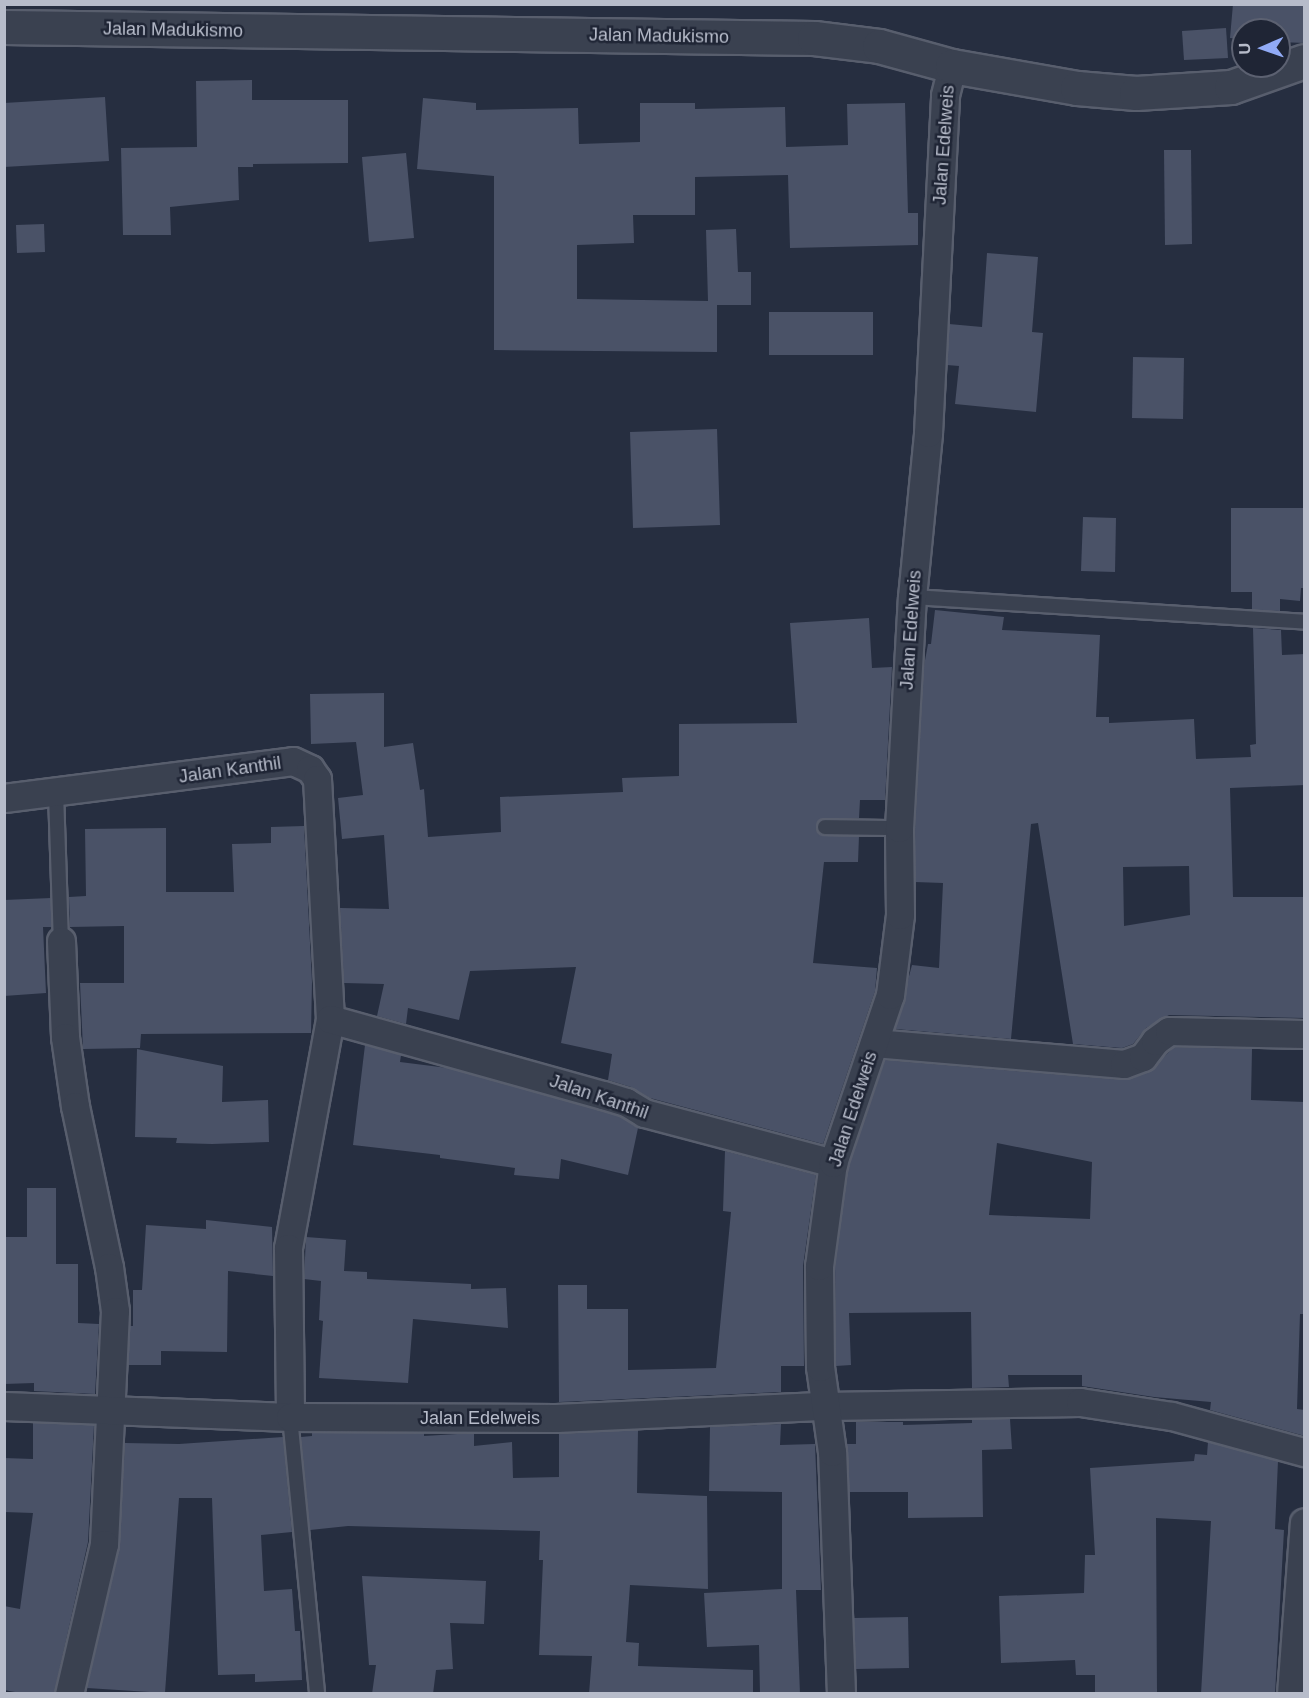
<!DOCTYPE html>
<html>
<head>
<meta charset="utf-8">
<style>
	body { margin:0 }
	#map { position:relative; width:1309px; height:1698px; overflow:hidden; background:#262e40; font-family:Arial,sans-serif }
	div>[style] { position:absolute }
	.building>* { inset:0; background:#4a5267 }
	.roads { filter:drop-shadow(2px 0 #585e6d) drop-shadow(-2px 0 #585e6d) drop-shadow(0 2px #585e6d) drop-shadow(0 -2px #585e6d) }
	.service>* { height:14px; margin:-7px; padding:0 7px; transform-origin:7px; border-radius:7px; background:#3a4150 }
	.minor>* { height:27px; margin:-13.5px; padding:0 13.5px; transform-origin:13.5px; border-radius:13.5px; background:#3a4150 }
	.tertiary>* { height:33px; margin:-16.5px; padding:0 16.5px; transform-origin:16.5px; border-radius:16.5px; background:#3a4150 }
	span { translate:-50% -50%; white-space:nowrap; text-align:center; line-height:1.15; -webkit-text-stroke:5px #1f2535; paint-order:stroke }
	.street-label { font-size:18px; color:#b7bcca }
	.frame { position:absolute; inset:0; border:6px solid #b7bcca; pointer-events:none }
	.north { position:absolute; left:1231px; top:18px; width:60px; height:60px; box-sizing:border-box; background:#1f2535; border:2px solid #5c6171; border-radius:50%; rotate:268deg; font-size:16px; font-weight:700; line-height:24px; text-align:center; color:#b7bcca }
	.north::after { content:''; display:block; margin:auto; width:21px; height:27px; background:#91abf6; clip-path:polygon(50% 0,100% 100%,50% 72%,0 100%) }
</style>
</head>
<body>
<div id="map">
	<div class="building">
		<i style="clip-path:polygon(1233px 4px,1305px 4px,1305px 43px,1279px 42px,1279px 30px,1243px 30px,1243px 39px,1230px 38px)"></i>
		<i style="clip-path:polygon(1226px 28px,1228px 58px,1184px 60px,1182px 31px)"></i>
		<i style="clip-path:polygon(252px 80px,252px 100px,348px 100px,348px 163px,253px 164px,253px 167px,238px 167px,239px 200px,170px 207px,171px 235px,123px 235px,121px 148px,197px 147px,196px 81px)"></i>
		<i style="clip-path:polygon(105px 97px,109px 161px,4px 167px,4px 103px)"></i>
		<i style="clip-path:polygon(423px 98px,476px 103px,476px 110px,578px 108px,579px 144px,640px 142px,640px 103px,695px 103px,695px 109px,785px 107px,786px 147px,848px 145px,847px 104px,905px 103px,908px 213px,918px 213px,918px 245px,790px 248px,788px 175px,695px 177px,695px 215px,633px 215px,634px 243px,577px 245px,577px 299px,708px 301px,706px 230px,736px 229px,738px 272px,751px 272px,751px 305px,717px 305px,717px 352px,494px 350px,494px 176px,417px 169px)"></i>
		<i style="clip-path:polygon(1164px 150px,1191px 150px,1192px 244px,1165px 245px)"></i>
		<i style="clip-path:polygon(406px 153px,414px 238px,369px 242px,362px 157px)"></i>
		<i style="clip-path:polygon(44px 224px,45px 252px,17px 253px,16px 225px)"></i>
		<i style="clip-path:polygon(987px 253px,1038px 257px,1032px 332px,1043px 333px,1036px 412px,955px 404px,959px 366px,947px 365px,949px 324px,982px 327px)"></i>
		<i style="clip-path:polygon(769px 312px,873px 312px,873px 355px,769px 355px)"></i>
		<i style="clip-path:polygon(1133px 357px,1184px 358px,1183px 419px,1132px 418px)"></i>
		<i style="clip-path:polygon(717px 429px,720px 525px,633px 528px,630px 432px)"></i>
		<i style="clip-path:polygon(1231px 508px,1305px 508px,1305px 588px,1301px 588px,1300px 601px,1280px 599px,1280px 611px,1252px 610px,1252px 592px,1231px 592px)"></i>
		<i style="clip-path:polygon(1083px 517px,1116px 518px,1115px 572px,1081px 571px)"></i>
		<i style="clip-path:polygon(evenodd,935px 610px,1004px 617px,1002px 630px,1100px 635px,1096px 717px,1109px 717px,1109px 723px,1194px 719px,1196px 759px,1251px 757px,1250px 745px,1256px 744px,1253px 628px,1281px 630px,1282px 655px,1305px 654px,1305px 785px,1230px 788px,1233px 897px,1305px 897px,1305px 1018px,1169px 1015px,1146px 1028px,1133px 1044px,1122px 1048px,1073px 1044px,1038px 823px,1031px 824px,1011px 1039px,895px 1029px,912px 965px,939px 968px,943px 883px,915px 882px,915px 828px,924px 666px,928px 644px,931px 644px,935px 610px,1189px 866px,1190px 915px,1124px 926px,1123px 867px,1189px 866px)"></i>
		<i style="clip-path:polygon(869px 618px,872px 668px,892px 667px,885px 800px,860px 800px,859px 818px,825px 818px,817px 823px,817px 831px,821px 835px,859px 836px,858px 862px,824px 862px,813px 963px,877px 968px,875px 991px,823px 1144px,650px 1098px,631px 1087px,608px 1080px,612px 1054px,561px 1043px,576px 967px,470px 971px,459px 1020px,408px 1008px,406px 1024px,377px 1016px,384px 984px,344px 983px,340px 908px,389px 909px,384px 835px,342px 839px,338px 798px,363px 795px,356px 742px,311px 744px,310px 694px,384px 693px,384px 747px,413px 743px,420px 790px,424px 789px,428px 837px,501px 832px,500px 797px,623px 792px,622px 778px,679px 776px,679px 724px,797px 723px,790px 623px)"></i>
		<i style="clip-path:polygon(304px 826px,312px 982px,311px 1033px,141px 1034px,140px 1048px,83px 1049px,80px 983px,124px 983px,124px 926px,70px 927px,69px 897px,86px 896px,85px 829px,166px 828px,166px 892px,234px 892px,232px 844px,271px 843px,271px 827px)"></i>
		<i style="clip-path:polygon(51px 898px,52px 927px,43px 927px,46px 993px,4px 996px,4px 900px)"></i>
		<i style="clip-path:polygon(365px 1045px,401px 1055px,400px 1062px,448px 1068px,620px 1116px,638px 1128px,628px 1175px,561px 1159px,559px 1179px,514px 1175px,515px 1168px,440px 1158px,440px 1155px,353px 1145px)"></i>
		<i style="clip-path:polygon(evenodd,1174px 1047px,1252px 1049px,1251px 1100px,1305px 1102px,1305px 1314px,1300px 1314px,1297px 1409px,1305px 1410px,1305px 1436px,1210px 1410px,1211px 1402px,1154px 1397px,1082px 1386px,1082px 1375px,1008px 1375px,1009px 1387px,972px 1388px,971px 1312px,849px 1313px,851px 1365px,836px 1366px,835px 1267px,848px 1167px,885px 1060px,1123px 1080px,1149px 1071px,1174px 1047px,997px 1143px,1092px 1162px,1090px 1219px,989px 1215px,997px 1143px)"></i>
		<i style="clip-path:polygon(137px 1049px,223px 1066px,222px 1102px,268px 1100px,269px 1142px,212px 1144px,176px 1143px,177px 1138px,135px 1137px)"></i>
		<i style="clip-path:polygon(725px 1151px,816px 1175px,803px 1266px,804px 1366px,781px 1366px,781px 1392px,559px 1402px,558px 1285px,587px 1285px,587px 1309px,628px 1309px,628px 1370px,716px 1368px,731px 1212px,723px 1211px)"></i>
		<i style="clip-path:polygon(27px 1188px,56px 1188px,56px 1264px,78px 1264px,78px 1323px,99px 1324px,95px 1394px,34px 1391px,34px 1383px,4px 1384px,4px 1237px,27px 1237px)"></i>
		<i style="clip-path:polygon(206px 1220px,272px 1227px,273px 1276px,228px 1271px,227px 1352px,161px 1351px,161px 1365px,128px 1365px,130px 1326px,133px 1326px,133px 1290px,142px 1290px,146px 1225px,206px 1229px)"></i>
		<i style="clip-path:polygon(306px 1237px,346px 1240px,344px 1271px,367px 1272px,367px 1279px,471px 1284px,471px 1289px,506px 1288px,508px 1328px,413px 1319px,408px 1383px,319px 1378px,323px 1321px,319px 1320px,321px 1281px,304px 1279px)"></i>
		<i style="clip-path:polygon(972px 1419px,1010px 1419px,1012px 1449px,982px 1450px,983px 1517px,908px 1518px,908px 1492px,849px 1492px,847px 1444px,856px 1444px,856px 1422px,903px 1422px,903px 1425px,972px 1423px)"></i>
		<i style="clip-path:polygon(33px 1423px,94px 1425px,88px 1542px,54px 1694px,26px 1694px,4px 1690px,4px 1606px,20px 1609px,33px 1513px,4px 1512px,4px 1458px,33px 1459px)"></i>
		<i style="clip-path:polygon(781px 1424px,780px 1445px,815px 1444px,821px 1590px,796px 1590px,800px 1694px,760px 1694px,759px 1645px,707px 1647px,704px 1593px,782px 1589px,782px 1492px,709px 1491px,710px 1427px)"></i>
		<i style="clip-path:polygon(638px 1430px,637px 1493px,707px 1496px,708px 1589px,630px 1585px,626px 1642px,639px 1643px,638px 1666px,753px 1670px,753px 1694px,589px 1694px,592px 1656px,539px 1655px,543px 1560px,539px 1560px,540px 1531px,348px 1526px,310px 1530px,301px 1437px,312px 1436px,312px 1433px,424px 1433px,424px 1436px,474px 1433px,474px 1446px,512px 1442px,513px 1478px,559px 1477px,559px 1434px)"></i>
		<i style="clip-path:polygon(283px 1437px,292px 1532px,261px 1535px,264px 1591px,292px 1589px,295px 1631px,300px 1631px,302px 1680px,255px 1682px,255px 1674px,218px 1675px,212px 1498px,179px 1498px,165px 1693px,87px 1688px,119px 1548px,125px 1443px,179px 1444px)"></i>
		<i style="clip-path:polygon(1208px 1442px,1278px 1461px,1275px 1529px,1284px 1530px,1275px 1694px,1201px 1694px,1211px 1521px,1156px 1518px,1157px 1694px,1095px 1694px,1095px 1675px,1076px 1675px,1075px 1660px,1001px 1663px,999px 1596px,1084px 1593px,1085px 1555px,1095px 1555px,1090px 1468px,1194px 1461px,1195px 1454px,1207px 1455px)"></i>
		<i style="clip-path:polygon(362px 1576px,486px 1581px,484px 1624px,450px 1623px,453px 1669px,436px 1670px,433px 1694px,372px 1694px,376px 1665px,369px 1665px)"></i>
		<i style="clip-path:polygon(908px 1617px,909px 1668px,856px 1669px,854px 1618px)"></i>
	</div>
	<div class="roads">
		<div class="service">
			<i style="left:912px;top:597px;width:393px;rotate:3.6deg"></i>
			<i style="left:56px;top:793px;width:148px;rotate:88.1deg"></i>
			<i style="left:825px;top:827px;width:74px;rotate:0.8deg"></i>
			<i style="left:290px;top:1417px;width:278px;rotate:84.4deg"></i>
		</div>
		<div class="minor">
			<i style="left:4px;top:798px;width:291px;rotate:-7.3deg"></i>
			<i style="left:293px;top:761px;width:19px;rotate:25deg"></i>
			<i style="left:310px;top:769px;width:12px;rotate:55deg"></i>
			<i style="left:317px;top:779px;width:240px;rotate:86.9deg"></i>
			<i style="left:330px;top:1019px;width:233px;rotate:100.4deg"></i>
			<i style="left:288px;top:1248px;width:169px;rotate:89.3deg"></i>
			<i style="left:61px;top:941px;width:96px;rotate:87.6deg"></i>
			<i style="left:65px;top:1037px;width:70px;rotate:81.8deg"></i>
			<i style="left:75px;top:1106px;width:165px;rotate:78.1deg"></i>
			<i style="left:109px;top:1267px;width:44px;rotate:82.2deg"></i>
			<i style="left:115px;top:1311px;width:233px;rotate:92.7deg"></i>
			<i style="left:104px;top:1544px;width:154px;rotate:103.1deg"></i>
			<i style="left:330px;top:1019px;width:283px;rotate:15.6deg"></i>
			<i style="left:603px;top:1095px;width:24px;rotate:17deg"></i>
			<i style="left:626px;top:1102px;width:21px;rotate:31deg"></i>
			<i style="left:644px;top:1113px;width:196px;rotate:14.8deg"></i>
			<i style="left:874px;top:1043px;width:251px;rotate:4.8deg"></i>
			<i style="left:1124px;top:1064px;width:20px;rotate:-20deg"></i>
			<i style="left:1143px;top:1057px;width:20px;rotate:-53deg"></i>
			<i style="left:1155px;top:1041px;width:17px;rotate:-36deg"></i>
			<i style="left:1169px;top:1031px;width:135px;rotate:1.3deg"></i>
			<i style="left:4px;top:1406px;width:286px;rotate:2.2deg"></i>
			<i style="left:290px;top:1417px;width:266px;rotate:0.2deg"></i>
			<i style="left:556px;top:1418px;width:269px;rotate:-2.6deg"></i>
			<i style="left:825px;top:1406px;width:255px;rotate:-0.9deg"></i>
			<i style="left:1080px;top:1402px;width:93px;rotate:8.7deg"></i>
			<i style="left:1172px;top:1416px;width:137px;rotate:15.3deg"></i>
			<i style="left:841px;top:1694px;width:242px;rotate:-92.1deg"></i>
			<i style="left:832px;top:1452px;width:86px;rotate:-98deg"></i>
			<i style="left:820px;top:1367px;width:101px;rotate:-90.6deg"></i>
			<i style="left:819px;top:1266px;width:104px;rotate:-82.3deg"></i>
			<i style="left:833px;top:1163px;width:177px;rotate:-71.3deg"></i>
			<i style="left:890px;top:995px;width:81px;rotate:-82.9deg"></i>
			<i style="left:900px;top:915px;width:87px;rotate:-90.7deg"></i>
			<i style="left:899px;top:828px;width:231px;rotate:-86.8deg"></i>
			<i style="left:912px;top:597px;width:165px;rotate:-84.4deg"></i>
			<i style="left:928px;top:433px;width:338px;rotate:-87.1deg"></i>
			<i style="left:945px;top:95px;width:30px;rotate:-76deg"></i>
			<i style="left:1291px;top:1694px;width:172px;rotate:-85.7deg"></i>
		</div>
		<div class="tertiary">
			<i style="left:4px;top:27px;width:810px;rotate:0.78deg"></i>
			<i style="left:814px;top:38px;width:65px;rotate:7deg"></i>
			<i style="left:879px;top:46px;width:76px;rotate:15.3deg"></i>
			<i style="left:952px;top:66px;width:127px;rotate:10deg"></i>
			<i style="left:1077px;top:88px;width:59px;rotate:4.8deg"></i>
			<i style="left:1136px;top:93px;width:95px;rotate:-3.6deg"></i>
			<i style="left:1231px;top:87px;width:77px;rotate:-19.6deg"></i>
		</div>
	</div>
	<div class="street-label">
		<span style="left:173px;top:30px;rotate:1deg">Jalan Madukismo</span>
		<span style="left:659px;top:36px;rotate:1deg">Jalan Madukismo</span>
		<span style="left:944px;top:145px;rotate:-86deg">Jalan Edelweis</span>
		<span style="left:911px;top:630px;rotate:-86deg">Jalan Edelweis</span>
		<span style="left:230px;top:770px;rotate:-8deg">Jalan Kanthil</span>
		<span style="left:599px;top:1097px;rotate:19deg">Jalan Kanthil</span>
		<span style="left:853px;top:1109px;rotate:-72deg">Jalan Edelweis</span>
		<span style="left:480px;top:1418px">Jalan Edelweis</span>
	</div>
	<div class="frame"></div>
	<div class="north">U</div>
</div>
</body>
</html>
